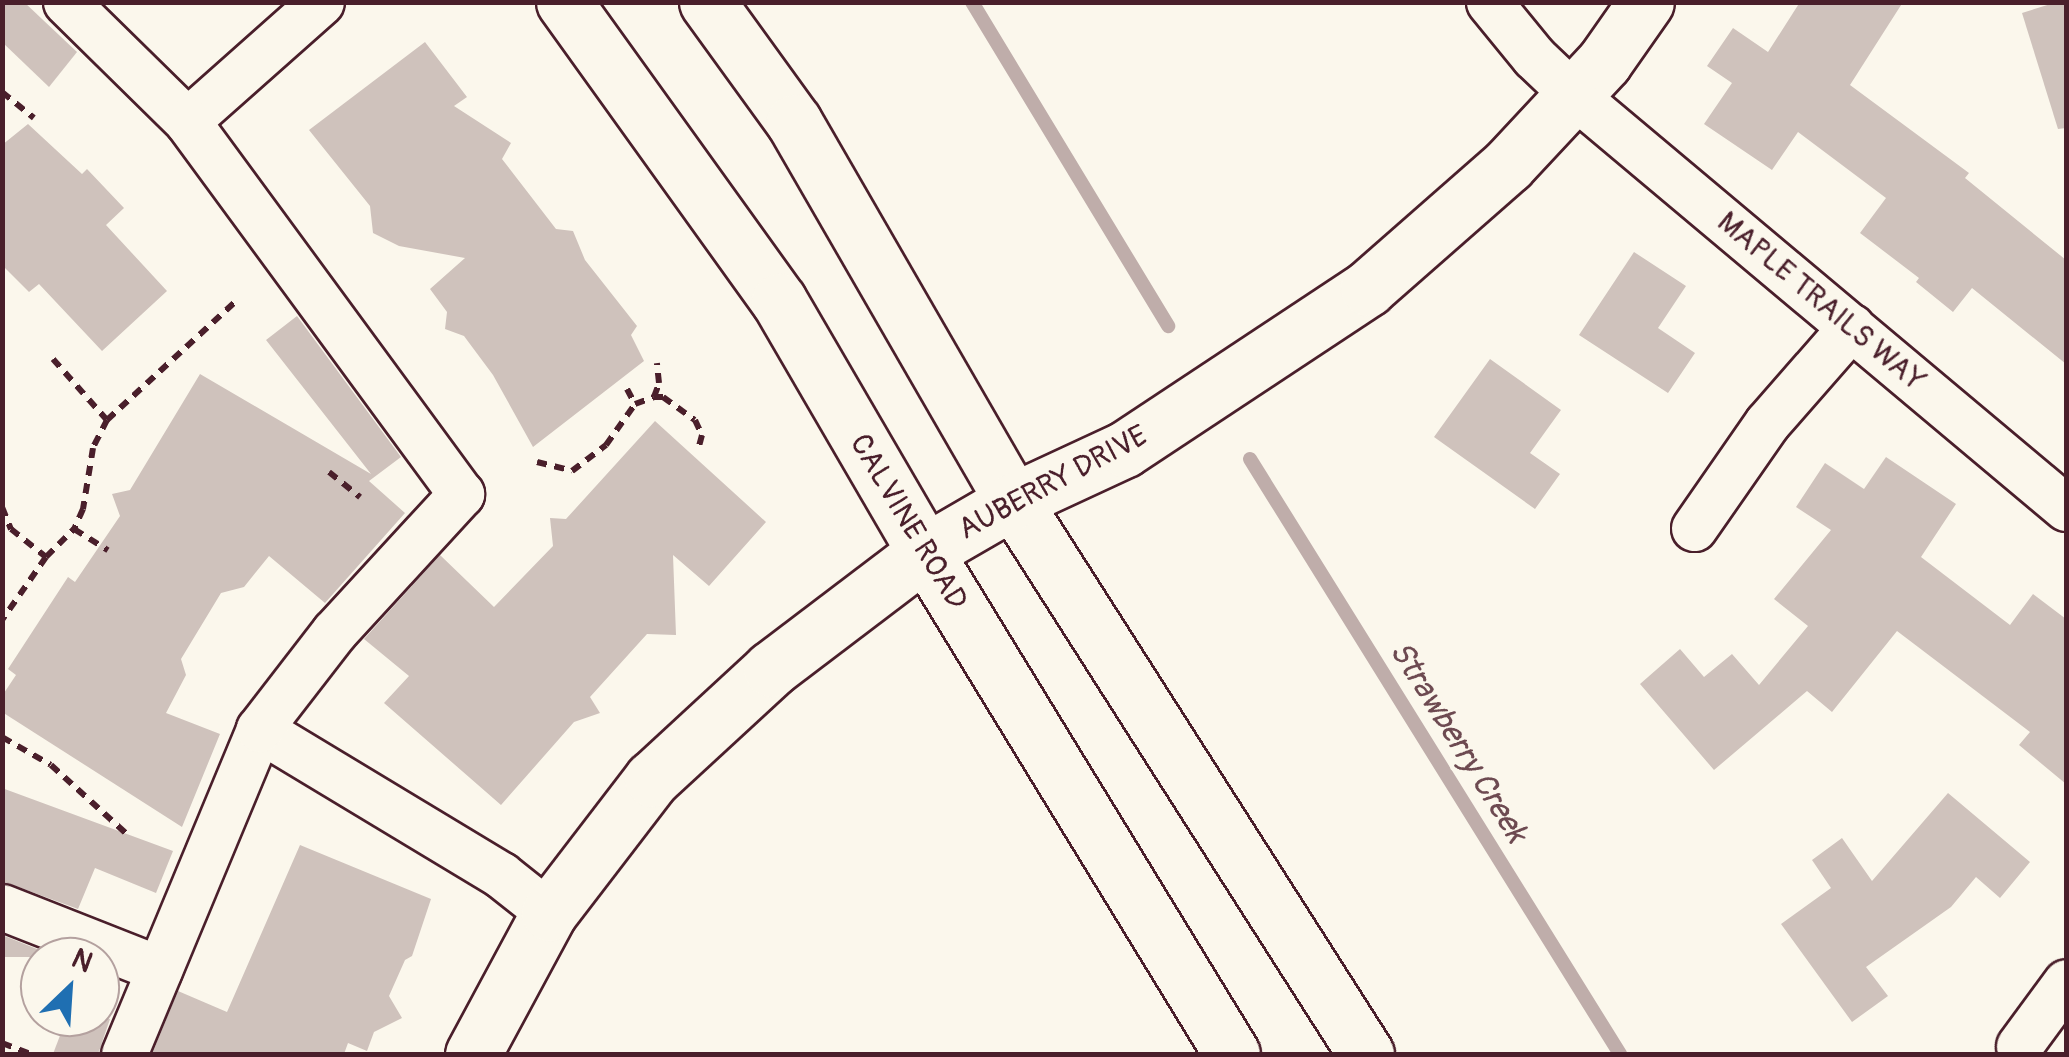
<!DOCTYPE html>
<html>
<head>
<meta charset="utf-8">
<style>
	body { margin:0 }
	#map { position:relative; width:2069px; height:1057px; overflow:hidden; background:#fbf7ec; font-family:Pangolin,sans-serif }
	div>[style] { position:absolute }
	.stream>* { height:14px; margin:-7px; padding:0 7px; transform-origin:7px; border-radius:7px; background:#bfadaa }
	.building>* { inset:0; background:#cfc2bc }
	.path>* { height:6px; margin-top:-3px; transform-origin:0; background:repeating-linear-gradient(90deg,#4a1f2b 0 10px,transparent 0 18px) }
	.roads { filter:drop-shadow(2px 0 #4a1f2b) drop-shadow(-2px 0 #4a1f2b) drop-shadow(0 2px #4a1f2b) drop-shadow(0 -2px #4a1f2b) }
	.street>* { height:45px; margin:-22.5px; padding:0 22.5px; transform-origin:22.5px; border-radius:22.5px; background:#fbf7ec }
	.secondary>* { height:55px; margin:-27.5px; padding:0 27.5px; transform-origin:27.5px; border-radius:27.5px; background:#fbf7ec }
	span { translate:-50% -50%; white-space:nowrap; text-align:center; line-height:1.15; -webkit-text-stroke:9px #fbf7ec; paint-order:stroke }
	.street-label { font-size:30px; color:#4a1f2b }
	.water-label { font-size:32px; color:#6d4a51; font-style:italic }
	.frame { position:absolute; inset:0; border:5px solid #4a1f2b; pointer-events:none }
	.north { position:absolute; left:20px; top:937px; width:100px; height:100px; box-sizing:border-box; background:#fbf7ec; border:2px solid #b4a19f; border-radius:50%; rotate:25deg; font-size:28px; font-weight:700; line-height:40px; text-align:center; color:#4a1f2b }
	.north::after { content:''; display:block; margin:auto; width:35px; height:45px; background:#1f6fb2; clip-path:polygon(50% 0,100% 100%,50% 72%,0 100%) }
</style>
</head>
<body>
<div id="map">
	<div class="stream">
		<i style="left:972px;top:2px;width:379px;rotate:58.8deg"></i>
		<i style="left:1250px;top:459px;width:701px;rotate:58.12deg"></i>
	</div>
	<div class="building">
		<i style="clip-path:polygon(2px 2px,24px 2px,77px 52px,49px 87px,2px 42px)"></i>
		<i style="clip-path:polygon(1800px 2px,1903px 2px,1850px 85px,1969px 173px,1965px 178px,2066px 260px,2066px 364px,1972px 288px,1953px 312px,1916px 282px,1919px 278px,1860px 233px,1886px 198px,1798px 132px,1772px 170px,1704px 124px,1732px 83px,1707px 66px,1733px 28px,1768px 52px)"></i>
		<i style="clip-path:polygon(2057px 2px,2066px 2px,2066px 128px,2058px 129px,2022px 13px)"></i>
		<i style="clip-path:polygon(425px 42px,467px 97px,454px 106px,511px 143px,502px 159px,556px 229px,573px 231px,585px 260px,637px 326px,631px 335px,644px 361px,533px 447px,493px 375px,464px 336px,445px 329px,447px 312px,430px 289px,465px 258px,399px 246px,373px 233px,370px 206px,309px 130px)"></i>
		<i style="clip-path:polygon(28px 124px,82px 174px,87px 169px,124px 208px,106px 225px,167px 291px,102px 351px,39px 284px,29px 292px,2px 265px,2px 145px)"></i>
		<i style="clip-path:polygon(1634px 252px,1686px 286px,1658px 328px,1695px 353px,1668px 393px,1579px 335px)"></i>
		<i style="clip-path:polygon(297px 316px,401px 457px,369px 481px,405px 513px,325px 603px,269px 556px,244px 587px,221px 593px,181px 659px,186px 675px,166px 713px,220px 734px,182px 827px,2px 712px,2px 696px,16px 675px,8px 669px,68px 577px,75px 582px,120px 516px,112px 494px,130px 490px,200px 374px,371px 474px,266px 340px)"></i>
		<i style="clip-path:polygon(1490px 359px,1561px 410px,1530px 453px,1560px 474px,1535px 509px,1434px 437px)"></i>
		<i style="clip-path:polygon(655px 421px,766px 522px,709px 586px,673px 555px,676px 635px,647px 634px,590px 697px,600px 713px,574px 722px,501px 805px,384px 703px,409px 676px,364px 639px,440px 555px,494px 607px,553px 546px,550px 518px,566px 519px)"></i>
		<i style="clip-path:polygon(1886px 457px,1956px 504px,1921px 557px,2010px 625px,2033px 594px,2066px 619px,2066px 784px,2019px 745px,2030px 732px,1897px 631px,1832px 712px,1807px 691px,1714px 770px,1640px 684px,1680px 649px,1704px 677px,1732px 654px,1759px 685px,1808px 626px,1774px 599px,1831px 530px,1796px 507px,1825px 463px,1864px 489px)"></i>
		<i style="clip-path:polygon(2px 788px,173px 851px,156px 893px,95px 868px,78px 909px,2px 881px)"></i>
		<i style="clip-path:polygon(1948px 793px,2030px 862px,2000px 898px,1976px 877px,1951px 907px,1866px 967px,1888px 996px,1852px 1022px,1781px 924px,1831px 888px,1812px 860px,1842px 838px,1872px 881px)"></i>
		<i style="clip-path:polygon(300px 845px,431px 899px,412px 956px,405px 960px,389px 996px,402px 1018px,374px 1032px,367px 1051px,348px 1043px,344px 1054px,152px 1054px,178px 991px,227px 1012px)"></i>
		<i style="clip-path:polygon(2px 935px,57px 957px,2px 957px)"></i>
		<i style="clip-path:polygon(100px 1015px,110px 1019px,98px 1054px,53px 1054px,67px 1017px)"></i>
	</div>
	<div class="path">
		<i style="left:2px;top:92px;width:41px;rotate:39.1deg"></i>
		<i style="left:53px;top:359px;width:81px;rotate:48.5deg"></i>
		<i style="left:107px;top:420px;width:173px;rotate:-42.7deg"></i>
		<i style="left:627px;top:389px;width:17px;rotate:62deg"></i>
		<i style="left:635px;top:404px;width:20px;rotate:-20deg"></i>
		<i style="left:654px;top:397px;width:15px;rotate:-70deg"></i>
		<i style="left:659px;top:383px;width:20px;rotate:-96deg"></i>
		<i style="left:654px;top:397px;width:9px"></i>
		<i style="left:663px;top:397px;width:39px;rotate:36deg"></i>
		<i style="left:695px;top:420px;width:17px;rotate:65deg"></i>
		<i style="left:702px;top:435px;width:11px;rotate:105deg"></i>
		<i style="left:107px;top:420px;width:31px;rotate:117deg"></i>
		<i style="left:93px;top:448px;width:62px;rotate:99.3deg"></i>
		<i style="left:83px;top:509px;width:22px;rotate:114deg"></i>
		<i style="left:74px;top:529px;width:40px;rotate:32deg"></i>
		<i style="left:537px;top:462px;width:36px;rotate:14deg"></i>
		<i style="left:572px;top:471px;width:43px;rotate:-37.4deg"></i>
		<i style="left:606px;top:445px;width:50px;rotate:-54.7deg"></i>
		<i style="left:329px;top:472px;width:40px;rotate:39deg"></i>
		<i style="left:2px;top:507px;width:24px;rotate:68deg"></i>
		<i style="left:11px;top:529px;width:45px;rotate:38.7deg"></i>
		<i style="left:46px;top:557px;width:77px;rotate:124.9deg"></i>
		<i style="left:46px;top:557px;width:40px;rotate:-45deg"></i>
		<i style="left:2px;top:737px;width:56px;rotate:29.7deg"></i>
		<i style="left:51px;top:765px;width:105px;rotate:42.3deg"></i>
		<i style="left:2px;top:1043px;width:30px;rotate:21deg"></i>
	</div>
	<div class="roads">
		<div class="street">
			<i style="left:66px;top:2px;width:170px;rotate:44.5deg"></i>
			<i style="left:187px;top:121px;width:179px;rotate:-41.6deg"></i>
			<i style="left:1489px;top:2px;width:71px;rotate:50.7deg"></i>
			<i style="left:1534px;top:57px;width:57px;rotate:43.6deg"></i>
			<i style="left:1575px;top:96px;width:641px;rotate:40deg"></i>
			<i style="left:1694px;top:528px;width:128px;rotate:-55.2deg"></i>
			<i style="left:1767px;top:423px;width:128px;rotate:-48.8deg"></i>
			<i style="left:259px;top:729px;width:283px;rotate:31.1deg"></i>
			<i style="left:501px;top:875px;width:61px;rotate:38.4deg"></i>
			<i style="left:2px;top:907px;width:169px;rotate:21.5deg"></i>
			<i style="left:2019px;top:1046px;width:79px;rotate:-53.7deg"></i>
			<i style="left:124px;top:1054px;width:352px;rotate:-67.4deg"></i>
			<i style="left:259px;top:729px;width:123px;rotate:-52.3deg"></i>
			<i style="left:334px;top:632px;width:188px;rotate:-47.4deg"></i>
			<i style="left:461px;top:494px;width:463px;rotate:-126.3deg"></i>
		</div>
		<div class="secondary">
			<i style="left:564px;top:2px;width:368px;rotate:54.3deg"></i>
			<i style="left:779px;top:301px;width:290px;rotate:59.8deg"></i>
			<i style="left:925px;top:552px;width:588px;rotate:58.55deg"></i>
			<i style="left:707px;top:2px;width:148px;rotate:54.1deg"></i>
			<i style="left:794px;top:122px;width:438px;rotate:60deg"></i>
			<i style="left:1013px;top:501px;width:656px;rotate:57.45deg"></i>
			<i style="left:473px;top:1054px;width:160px;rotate:-61.7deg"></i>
			<i style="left:549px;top:913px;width:169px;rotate:-52.5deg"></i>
			<i style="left:652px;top:779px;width:162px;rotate:-42.7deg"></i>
			<i style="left:771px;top:669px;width:193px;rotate:-37.2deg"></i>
			<i style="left:925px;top:552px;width:102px;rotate:-30.1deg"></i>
			<i style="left:1013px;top:501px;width:123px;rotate:-24.9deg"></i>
			<i style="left:1125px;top:449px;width:291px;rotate:-33.5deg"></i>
			<i style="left:1368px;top:288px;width:186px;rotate:-41.3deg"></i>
			<i style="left:1508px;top:165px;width:141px;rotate:-47deg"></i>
			<i style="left:1604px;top:62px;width:73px;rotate:-55deg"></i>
		</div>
	</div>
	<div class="street-label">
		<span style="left:1821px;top:302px;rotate:40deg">MAPLE TRAILS WAY</span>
		<span style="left:1053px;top:483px;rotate:-28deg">AUBERRY DRIVE</span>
		<span style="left:908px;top:522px;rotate:59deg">CALVINE ROAD</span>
	</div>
	<div class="water-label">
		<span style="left:1458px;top:742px;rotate:58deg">Strawberry Creek</span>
	</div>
	<div class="frame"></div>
	<div class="north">N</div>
</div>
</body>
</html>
